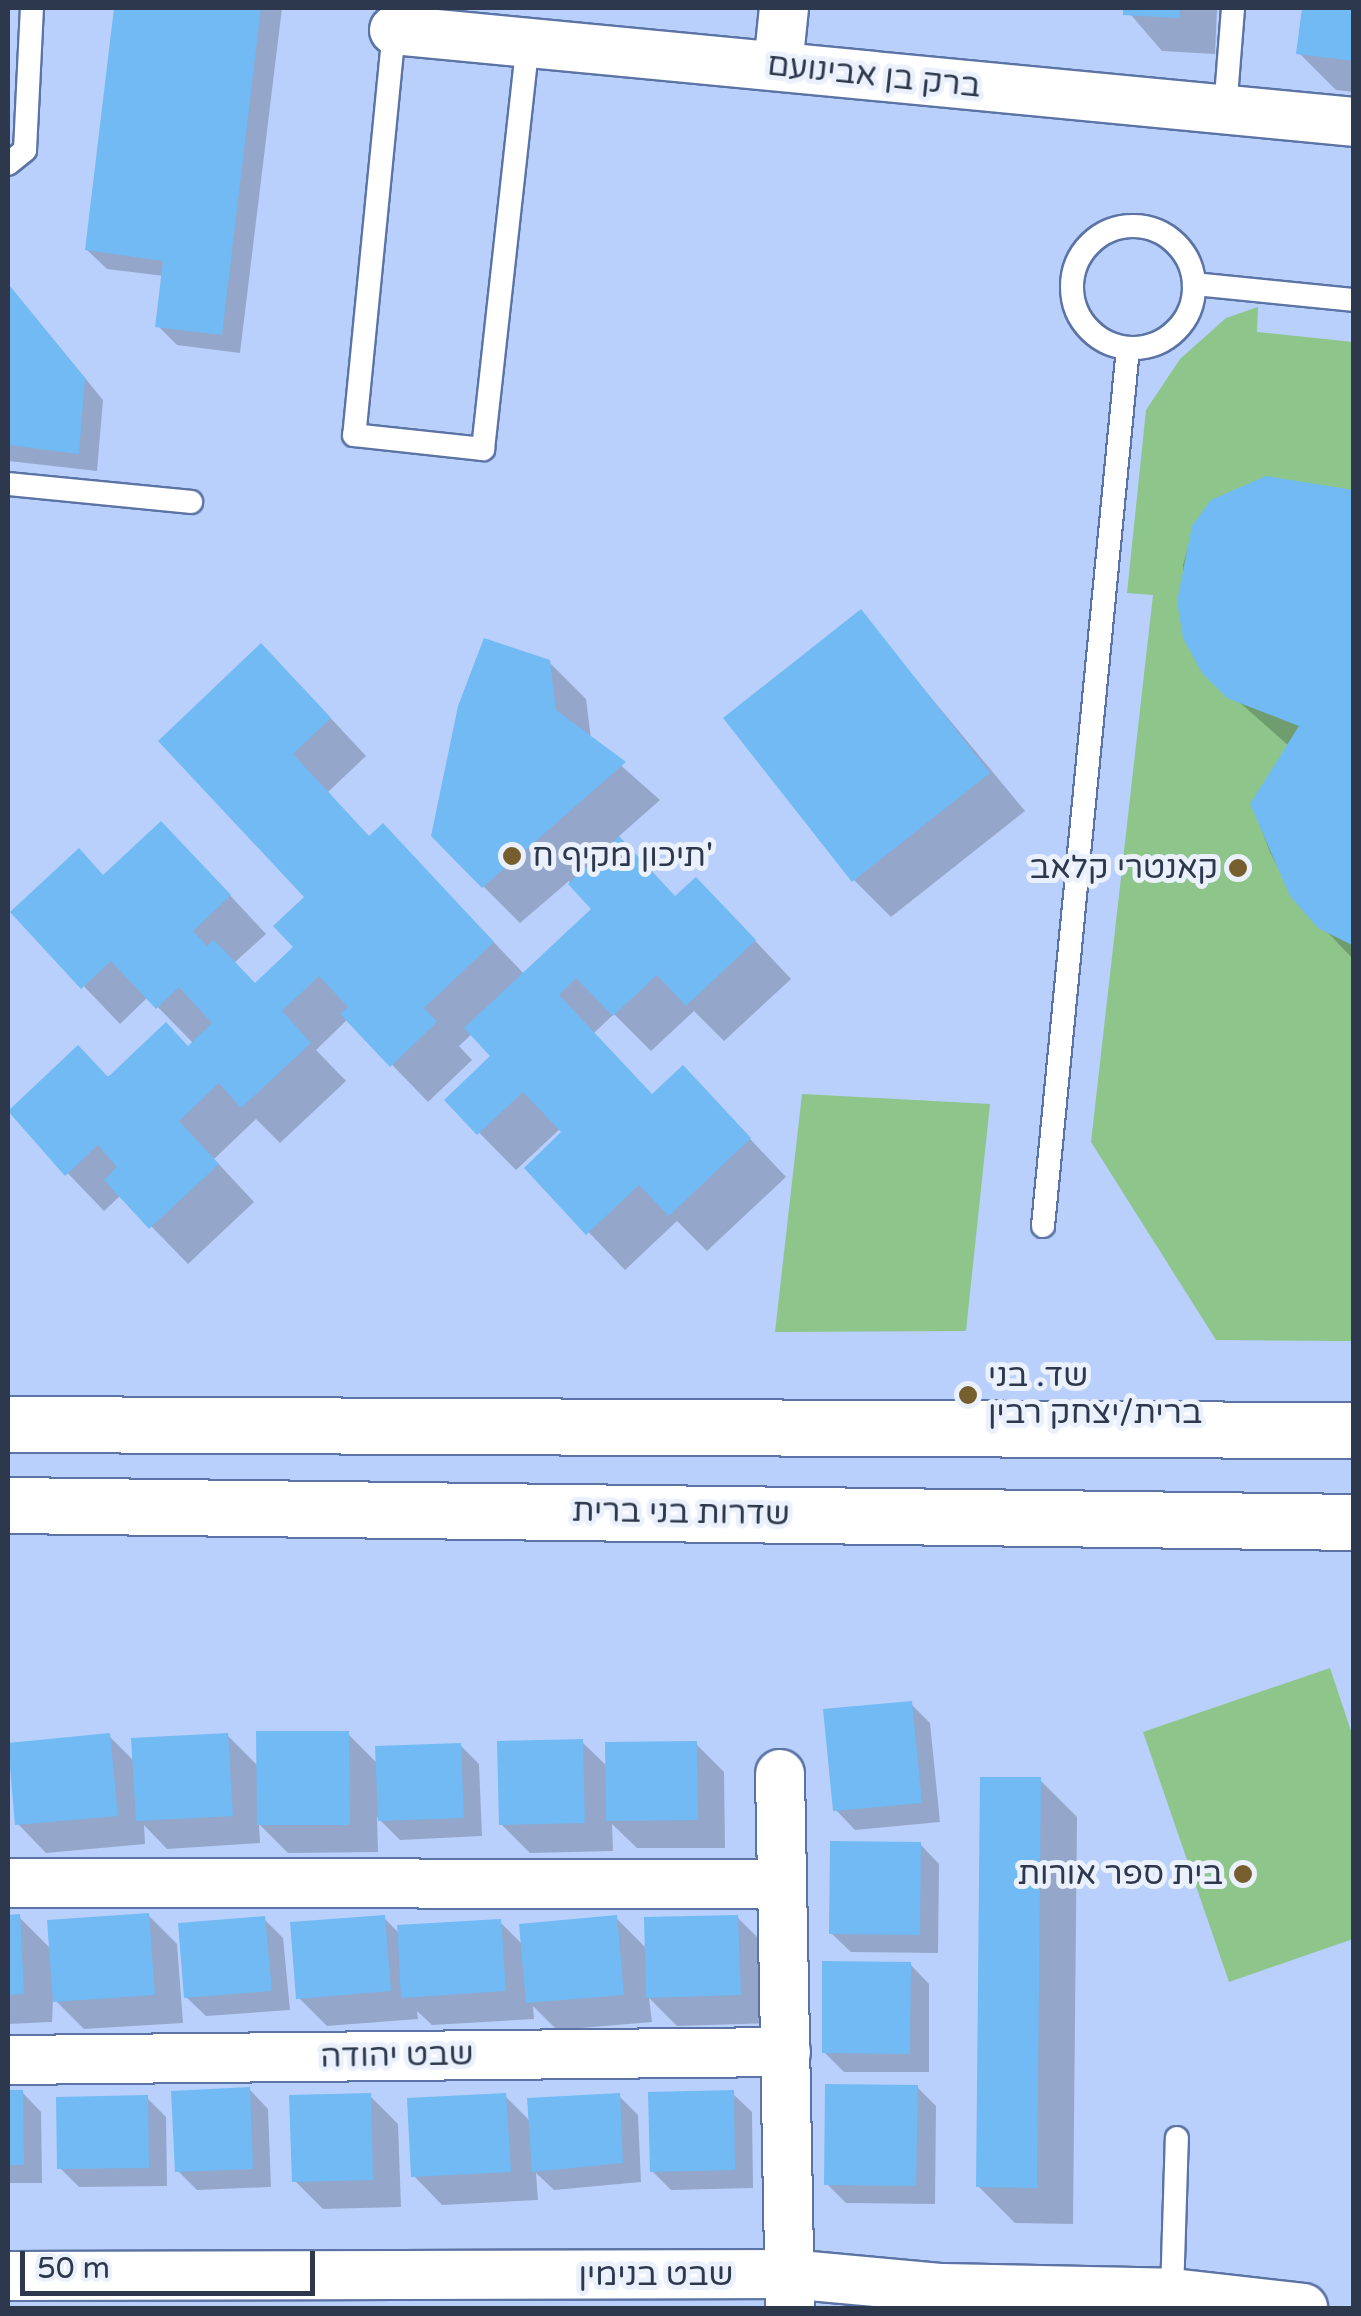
<!DOCTYPE html>
<html>
<head>
<meta charset="utf-8">
<style>
	body { margin:0 }
	#map { position:relative; width:1361px; height:2316px; overflow:hidden; background:#bad0fc; font-family:"Varela Round","Noto Sans Hebrew",sans-serif }
	div>[style] { position:absolute }
	.green>* { inset:0; background:#8dc58b }
	.shadow>* { inset:0; background:#0003 }
	.building>* { inset:0; background:#71baf4 }
	.roads { filter:drop-shadow(2px 0 #5b74a5) drop-shadow(-2px 0 #5b74a5) drop-shadow(0 2px #5b74a5) drop-shadow(0 -2px #5b74a5) }
	.lane>* { height:22px; margin:-11px; padding:0 11px; transform-origin:11px; border-radius:11px; background:#fff }
	.lane>.ring { margin:-11px; padding:0; box-sizing:content-box; background:none; border:22px solid #fff; border-radius:50% }
	.street>* { height:48px; margin:-24px; padding:0 24px; transform-origin:24px; border-radius:24px; background:#fff }
	.secondary>* { height:55px; margin:-27.5px; padding:0 27.5px; transform-origin:27.5px; border-radius:27.5px; background:#fff }
	.dots>* { width:28px; height:28px; translate:-50% -50%; box-sizing:border-box; border:5px solid #ebf1fc; border-radius:50% }
	span { translate:-50% -50%; white-space:nowrap; text-align:center; line-height:1.15; -webkit-text-stroke:10px #ebf1fc; paint-order:stroke }
	.street-label { font-size:32px; color:#2d384d }
	.poi-label { font-size:32px; color:#2d384d }
	.left { translate:0 -50%; text-align:left }
	.right { translate:-100% -50%; text-align:right }
	.frame { position:absolute; inset:0; border:10px solid #2d384d; pointer-events:none }
	.scale { position:absolute; left:20px; top:2251px; width:295px; height:45px; box-sizing:border-box; border:5px solid #2d384d; border-top:0; padding-left:12px; font-size:30px; line-height:35px; white-space:nowrap; color:#2d384d; -webkit-text-stroke:8px #ebf1fc; paint-order:stroke }
</style>
</head>
<body>
<div id="map">
	<div class="green">
		<i style="clip-path:polygon(1258px 307px,1257px 332px,1353px 342px,1353px 1341px,1216px 1340px,1091px 1142px,1153px 595px,1127px 593px,1146px 410px,1180px 359px,1226px 318px)"></i>
		<i style="clip-path:polygon(802px 1094px,990px 1104px,966px 1331px,775px 1332px)"></i>
		<i style="clip-path:polygon(1330px 1668px,1353px 1737px,1353px 1939px,1229px 1982px,1143px 1732px)"></i>
	</div>
	<div class="shadow">
		<i style="clip-path:polygon(116px 8px,282px 8px,240px 353px,177px 345px,158px 326px,164px 276px,107px 269px,87px 250px)"></i>
		<i style="clip-path:polygon(1125px 8px,1217px 8px,1215px 54px,1162px 51px)"></i>
		<i style="clip-path:polygon(1304px 8px,1354px 8px,1354px 92px,1336px 90px,1299px 53px)"></i>
		<i style="clip-path:polygon(8px 284px,103px 400px,97px 471px,8px 461px)"></i>
		<i style="clip-path:polygon(1354px 492px,1354px 960px,1292px 895px,1270px 852px,1252px 805px,1289px 746px,1204px 671px,1185px 637px,1183px 565px,1194px 527px)"></i>
		<i style="clip-path:polygon(861px 613px,1025px 811px,891px 917px,854px 880px)"></i>
		<i style="clip-path:polygon(549px 662px,586px 699px,591px 739px,660px 800px,617px 838px,676px 898px,733px 917px,791px 979px,724px 1041px,694px 1011px,651px 1051px,614px 1014px,594px 1033px,653px 1096px,719px 1106px,786px 1177px,707px 1251px,677px 1221px,625px 1270px,527px 1168px,565px 1132px,561px 1128px,516px 1170px,447px 1100px,494px 1056px,472px 1034px,459px 1046px,472px 1060px,428px 1102px,348px 1019px,316px 1050px,346px 1081px,280px 1143px,256px 1119px,214px 1159px,254px 1202px,188px 1264px,121px 1195px,104px 1211px,10px 1113px,194px 1044px,148px 997px,120px 1024px,14px 913px,104px 877px,198px 861px,266px 934px,234px 963px,256px 985px,296px 947px,308px 897px,161px 741px,298px 683px,366px 756px,328px 792px,370px 838px,419px 863px,525px 975px,595px 910px,569px 881px,520px 923px,483px 886px)"></i>
		<i style="clip-path:polygon(911px 1704px,930px 1723px,940px 1822px,855px 1830px,836px 1810px)"></i>
		<i style="clip-path:polygon(348px 1734px,378px 1764px,460px 1745px,479px 1764px,482px 1836px,400px 1840px,377px 1817px,378px 1852px,288px 1853px,259px 1824px,260px 1843px,167px 1849px,144px 1825px,145px 1844px,46px 1853px,18px 1824px,109px 1736px,135px 1762px,227px 1735px,259px 1767px)"></i>
		<i style="clip-path:polygon(582px 1742px,608px 1767px,696px 1744px,724px 1772px,725px 1848px,637px 1848px,612px 1824px,613px 1851px,530px 1853px,501px 1824px)"></i>
		<i style="clip-path:polygon(1040px 1780px,1077px 1817px,1073px 2224px,1015px 2223px,978px 2186px)"></i>
		<i style="clip-path:polygon(920px 1844px,939px 1864px,938px 1953px,851px 1952px,831px 1933px)"></i>
		<i style="clip-path:polygon(148px 1915px,177px 1944px,183px 2023px,84px 2029px,56px 2001px,54px 1977px,52px 2022px,8px 2024px,8px 1917px,19px 1917px,52px 1950px)"></i>
		<i style="clip-path:polygon(737px 1917px,766px 1946px,768px 2023px,677px 2026px,649px 1998px,652px 2022px,557px 2030px,533px 2006px,534px 2019px,432px 2025px,417px 2011px,418px 2019px,327px 2026px,298px 1997px,384px 1918px,400px 1934px,500px 1922px,523px 1945px,616px 1918px,647px 1949px)"></i>
		<i style="clip-path:polygon(264px 1919px,283px 1938px,290px 2010px,206px 2016px,186px 1997px)"></i>
		<i style="clip-path:polygon(910px 1964px,929px 1984px,929px 2072px,844px 2072px,824px 2052px)"></i>
		<i style="clip-path:polygon(917px 2087px,936px 2106px,935px 2204px,846px 2203px,827px 2184px)"></i>
		<i style="clip-path:polygon(249px 2089px,268px 2109px,271px 2187px,197px 2190px,178px 2171px)"></i>
		<i style="clip-path:polygon(22px 2092px,41px 2112px,42px 2183px,8px 2183px,8px 2093px)"></i>
		<i style="clip-path:polygon(732px 2093px,752px 2112px,753px 2188px,671px 2190px,652px 2171px)"></i>
		<i style="clip-path:polygon(370px 2096px,398px 2124px,401px 2207px,323px 2209px,294px 2180px)"></i>
		<i style="clip-path:polygon(505px 2096px,531px 2122px,619px 2096px,638px 2115px,641px 2182px,554px 2190px,536px 2173px,538px 2200px,442px 2205px,414px 2176px)"></i>
		<i style="clip-path:polygon(147px 2098px,166px 2117px,167px 2186px,79px 2187px,60px 2168px)"></i>
	</div>
	<div class="building">
		<i style="clip-path:polygon(114px 8px,261px 8px,222px 335px,155px 327px,163px 261px,85px 250px)"></i>
		<i style="clip-path:polygon(1123px 8px,1180px 8px,1179px 18px,1123px 15px)"></i>
		<i style="clip-path:polygon(1302px 8px,1354px 8px,1354px 61px,1296px 54px)"></i>
		<i style="clip-path:polygon(8px 284px,85px 378px,79px 454px,8px 445px)"></i>
		<i style="clip-path:polygon(1266px 476px,1354px 490px,1354px 946px,1318px 928px,1290px 896px,1250px 804px,1299px 726px,1227px 698px,1202px 673px,1183px 638px,1177px 601px,1192px 526px,1211px 500px)"></i>
		<i style="clip-path:polygon(861px 609px,990px 773px,852px 882px,723px 718px)"></i>
		<i style="clip-path:polygon(484px 638px,550px 660px,556px 710px,626px 762px,482px 888px,431px 836px,458px 706px)"></i>
		<i style="clip-path:polygon(261px 643px,331px 718px,293px 754px,369px 836px,383px 823px,494px 942px,424px 1008px,437px 1022px,390px 1067px,340px 1014px,348px 1007px,319px 976px,282px 1011px,311px 1043px,241px 1108px,219px 1083px,179px 1121px,219px 1164px,149px 1229px,104px 1180px,117px 1167px,98px 1145px,65px 1176px,8px 1111px,78px 1045px,108px 1077px,166px 1022px,188px 1046px,212px 1023px,179px 987px,156px 1009px,111px 961px,81px 989px,10px 912px,79px 848px,103px 875px,161px 821px,231px 895px,193px 931px,207px 946px,214px 940px,255px 983px,293px 947px,273px 926px,304px 897px,158px 741px)"></i>
		<i style="clip-path:polygon(619px 836px,675px 896px,696px 877px,756px 940px,686px 1006px,657px 975px,613px 1016px,576px 978px,559px 995px,652px 1094px,683px 1065px,751px 1138px,669px 1216px,639px 1185px,586px 1235px,524px 1168px,561px 1132px,523px 1092px,477px 1135px,444px 1100px,490px 1056px,464px 1028px,591px 909px,568px 884px)"></i>
		<i style="clip-path:polygon(912px 1701px,922px 1803px,833px 1811px,823px 1709px)"></i>
		<i style="clip-path:polygon(256px 1731px,349px 1731px,350px 1825px,257px 1825px)"></i>
		<i style="clip-path:polygon(110px 1733px,118px 1816px,15px 1825px,8px 1743px)"></i>
		<i style="clip-path:polygon(228px 1733px,233px 1816px,136px 1821px,131px 1738px)"></i>
		<i style="clip-path:polygon(583px 1739px,585px 1823px,499px 1825px,497px 1741px)"></i>
		<i style="clip-path:polygon(697px 1741px,698px 1820px,606px 1821px,605px 1742px)"></i>
		<i style="clip-path:polygon(461px 1743px,464px 1818px,378px 1821px,375px 1746px)"></i>
		<i style="clip-path:polygon(980px 1777px,1041px 1777px,1037px 2188px,976px 2187px)"></i>
		<i style="clip-path:polygon(830px 1841px,921px 1842px,920px 1935px,829px 1934px)"></i>
		<i style="clip-path:polygon(149px 1913px,155px 1995px,53px 2002px,47px 1920px)"></i>
		<i style="clip-path:polygon(20px 1914px,24px 1994px,8px 1995px,8px 1915px)"></i>
		<i style="clip-path:polygon(385px 1915px,391px 1991px,296px 1999px,290px 1922px)"></i>
		<i style="clip-path:polygon(617px 1915px,624px 1995px,526px 2003px,519px 1924px)"></i>
		<i style="clip-path:polygon(738px 1915px,741px 1995px,646px 1998px,644px 1917px)"></i>
		<i style="clip-path:polygon(265px 1916px,272px 1991px,184px 1998px,178px 1923px)"></i>
		<i style="clip-path:polygon(501px 1919px,506px 1991px,401px 1998px,397px 1925px)"></i>
		<i style="clip-path:polygon(822px 1961px,911px 1962px,910px 2054px,822px 2053px)"></i>
		<i style="clip-path:polygon(825px 2084px,918px 2085px,916px 2186px,824px 2185px)"></i>
		<i style="clip-path:polygon(250px 2087px,253px 2169px,175px 2172px,171px 2091px)"></i>
		<i style="clip-path:polygon(8px 2090px,23px 2090px,24px 2165px,8px 2165px)"></i>
		<i style="clip-path:polygon(734px 2090px,735px 2170px,650px 2172px,648px 2092px)"></i>
		<i style="clip-path:polygon(371px 2093px,373px 2180px,292px 2182px,289px 2095px)"></i>
		<i style="clip-path:polygon(506px 2093px,511px 2172px,411px 2177px,407px 2098px)"></i>
		<i style="clip-path:polygon(620px 2093px,623px 2163px,532px 2172px,527px 2098px)"></i>
		<i style="clip-path:polygon(148px 2095px,149px 2168px,57px 2169px,56px 2097px)"></i>
	</div>
	<div class="roads">
		<div class="lane">
			<i style="left:394px;top:30px;width:407px;rotate:95.6deg"></i>
			<i style="left:354px;top:435px;width:130px;rotate:6.2deg"></i>
			<i style="left:483px;top:449px;width:409px;rotate:-83.7deg"></i>
			<i style="left:1225px;top:110px;width:102px;rotate:-85.5deg"></i>
			<i style="left:8px;top:164px;width:22px;rotate:-39deg"></i>
			<i style="left:25px;top:150px;width:142px;rotate:-87.2deg"></i>
			<i class="ring" style="left:1072px;top:226px;width:100px;height:100px"></i>
			<i style="left:1194px;top:284px;width:161px;rotate:5.7deg"></i>
			<i style="left:8px;top:484px;width:184px;rotate:5.6deg"></i>
			<i style="left:1043px;top:1226px;width:882px;rotate:-84.47deg"></i>
			<i style="left:1172px;top:2293px;width:155px;rotate:-88.2deg"></i>
		</div>
		<div class="street">
			<i style="left:394px;top:30px;width:964px;rotate:5.47deg"></i>
			<i style="left:778px;top:66px;width:58px;rotate:-84.1deg"></i>
			<i style="left:780px;top:1774px;width:534px;rotate:88.93deg"></i>
			<i style="left:8px;top:1883px;width:772px;rotate:0.07deg"></i>
			<i style="left:8px;top:2060px;width:778px;rotate:-0.59deg"></i>
			<i style="left:8px;top:2276px;width:780px;rotate:-0.15deg"></i>
			<i style="left:788px;top:2274px;width:155px;rotate:5.2deg"></i>
			<i style="left:942px;top:2288px;width:230px;rotate:1.2deg"></i>
			<i style="left:1172px;top:2293px;width:132px;rotate:6.5deg"></i>
		</div>
		<div class="secondary">
			<i style="left:8px;top:1424px;width:1346px;rotate:0.26deg"></i>
			<i style="left:8px;top:1505px;width:1346px;rotate:0.72deg"></i>
		</div>
	</div>
	<div class="dots">
		<i style="left:512px;top:856px;background:#765e2f"></i>
		<i style="left:1238px;top:868px;background:#765e2f"></i>
		<i style="left:968px;top:1395px;background:#765e2f"></i>
		<i style="left:1243px;top:1874px;background:#765e2f"></i>
	</div>
	<div class="street-label">
		<span style="left:874px;top:76px;rotate:6deg">ברק בן אבינועם</span>
		<span style="left:681px;top:1513px;rotate:1deg">שדרות בני ברית</span>
		<span style="left:397px;top:2056px;rotate:-1deg">שבט יהודה</span>
		<span style="left:656px;top:2275px">שבט בנימין</span>
	</div>
	<div class="poi-label">
		<span class="left" style="left:532px;top:856px">תיכון מקיף ח'</span>
		<span class="right" style="left:1218px;top:868px">קאנטרי קלאב</span>
		<span class="left" style="left:988px;top:1395px">שד. בני<br>ברית/יצחק רבין</span>
		<span class="right" style="left:1223px;top:1874px">בית ספר אורות</span>
	</div>
	<div class="frame"></div>
	<div class="scale">50 m</div>
</div>
</body>
</html>
